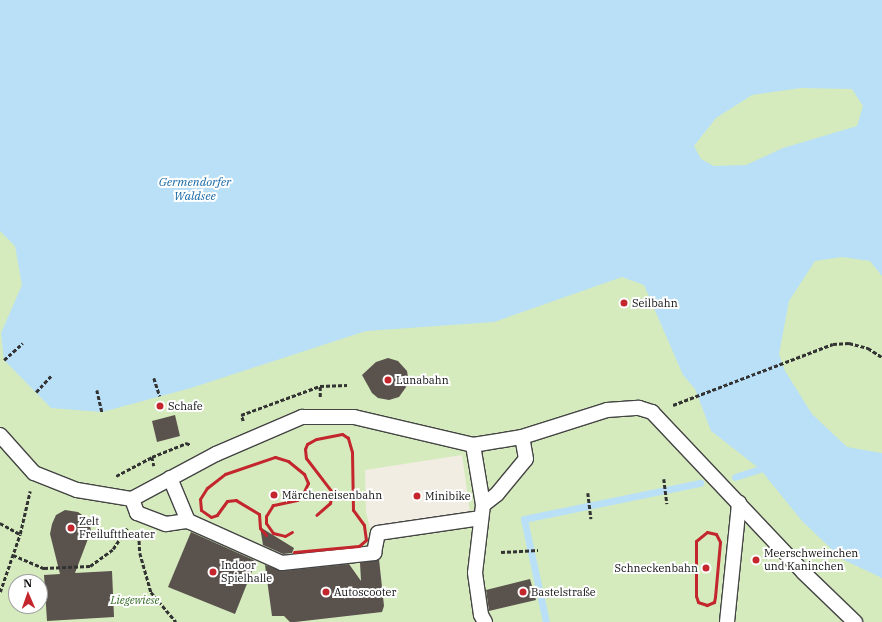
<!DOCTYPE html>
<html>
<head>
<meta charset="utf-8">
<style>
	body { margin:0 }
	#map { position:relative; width:882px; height:622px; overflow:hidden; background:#fffdf5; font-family:"IBM Plex Serif",serif }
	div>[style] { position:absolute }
	.green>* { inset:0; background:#d5ebbd }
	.plaza>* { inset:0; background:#f1ede2 }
	.water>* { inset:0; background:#b9e0f7 }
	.stream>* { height:7px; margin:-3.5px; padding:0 3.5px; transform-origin:3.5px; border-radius:3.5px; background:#b9e0f7 }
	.building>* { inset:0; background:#5a524d }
	.path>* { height:2.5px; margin-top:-1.25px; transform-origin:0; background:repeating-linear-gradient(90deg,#333 0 4px,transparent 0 6px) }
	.roads { filter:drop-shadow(1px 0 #444) drop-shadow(-1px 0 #444) drop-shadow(0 1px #444) drop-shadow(0 -1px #444) }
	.service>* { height:14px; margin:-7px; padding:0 7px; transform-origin:7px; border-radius:7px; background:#fff }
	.rail>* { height:3px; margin:-1.5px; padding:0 1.5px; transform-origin:1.5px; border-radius:1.5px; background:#c4262e }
	.dots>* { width:11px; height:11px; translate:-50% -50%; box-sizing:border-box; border:2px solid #fff; border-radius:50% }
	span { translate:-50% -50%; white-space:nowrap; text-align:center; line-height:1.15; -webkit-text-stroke:4px #fff; paint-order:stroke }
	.poi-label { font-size:11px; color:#111 }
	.left { translate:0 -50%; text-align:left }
	.right { translate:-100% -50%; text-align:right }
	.park-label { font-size:11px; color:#2f6b1f; font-style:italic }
	.water-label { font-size:12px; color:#1768a6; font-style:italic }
	.north { position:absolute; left:8px; top:574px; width:40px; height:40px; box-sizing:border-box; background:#fff; border:1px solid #a0a0a0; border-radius:50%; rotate:358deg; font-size:11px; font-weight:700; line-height:16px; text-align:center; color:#111 }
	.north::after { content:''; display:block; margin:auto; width:14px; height:18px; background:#c4262e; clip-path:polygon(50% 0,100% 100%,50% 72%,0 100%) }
</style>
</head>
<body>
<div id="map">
	<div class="green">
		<i style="clip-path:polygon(evenodd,0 0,882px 0,882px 622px,0 622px,0 0,16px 582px,40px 582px,40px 606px,16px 606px,16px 582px)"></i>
	</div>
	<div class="plaza">
		<i style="clip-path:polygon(462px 455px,470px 513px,370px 528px,366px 512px,365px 470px)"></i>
	</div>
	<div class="water">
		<i style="clip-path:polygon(evenodd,0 0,882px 0,882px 276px,870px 261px,842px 257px,815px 261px,789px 301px,779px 354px,785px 371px,812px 414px,847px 447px,882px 453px,882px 578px,842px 559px,802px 521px,760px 469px,711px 431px,695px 389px,683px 375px,644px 285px,622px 277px,494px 322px,366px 331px,191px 388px,102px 412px,51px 408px,4px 360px,1px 333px,22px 285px,15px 246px,0 231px,0 0,801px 88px,852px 89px,863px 106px,857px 126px,783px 148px,746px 165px,714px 166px,701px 159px,694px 146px,716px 118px,752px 95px,801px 88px)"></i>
	</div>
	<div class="stream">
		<i style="left:735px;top:477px;width:26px;rotate:-18deg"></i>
		<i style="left:546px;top:622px;width:105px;rotate:-102.1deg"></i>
		<i style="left:524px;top:519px;width:180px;rotate:-11.6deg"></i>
	</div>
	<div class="building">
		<i style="clip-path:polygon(388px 358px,398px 361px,407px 371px,409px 383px,399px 397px,389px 400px,378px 398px,372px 393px,362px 375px,376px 362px)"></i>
		<i style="clip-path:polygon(175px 415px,180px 436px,157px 442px,152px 421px)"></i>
		<i style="clip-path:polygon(65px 510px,78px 512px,89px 520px,91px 531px,75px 573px,112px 571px,114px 617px,47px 621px,44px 575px,60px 574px,50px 534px,52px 524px,56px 515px)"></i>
		<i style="clip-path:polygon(260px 527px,294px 548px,292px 553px,283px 554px,263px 545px)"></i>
		<i style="clip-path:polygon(191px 532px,256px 561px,235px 614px,168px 587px)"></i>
		<i style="clip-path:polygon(379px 559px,384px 606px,382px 612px,295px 622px,290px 622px,284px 616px,272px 616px,265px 565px,283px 571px,349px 564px,361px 581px,360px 563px)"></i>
		<i style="clip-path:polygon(530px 579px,536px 600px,489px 611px,486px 590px)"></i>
	</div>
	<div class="path">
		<i style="left:4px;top:360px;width:25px;rotate:-42deg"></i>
		<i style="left:154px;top:378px;width:19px;rotate:72deg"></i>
		<i style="left:97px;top:390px;width:23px;rotate:77deg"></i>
		<i style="left:36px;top:392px;width:23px;rotate:-47deg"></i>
		<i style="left:320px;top:397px;width:11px;rotate:-90deg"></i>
		<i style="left:320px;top:386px;width:27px;rotate:-2deg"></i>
		<i style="left:673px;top:405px;width:171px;rotate:-20.9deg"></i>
		<i style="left:833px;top:344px;width:16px;rotate:-4deg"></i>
		<i style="left:849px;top:343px;width:20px;rotate:15deg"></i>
		<i style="left:868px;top:348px;width:17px;rotate:33deg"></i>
		<i style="left:243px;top:421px;width:6px;rotate:-108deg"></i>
		<i style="left:241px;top:415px;width:84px;rotate:-20.2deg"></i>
		<i style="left:152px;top:457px;width:9px;rotate:77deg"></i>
		<i style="left:116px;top:476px;width:41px;rotate:-27.8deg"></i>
		<i style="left:152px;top:457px;width:37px;rotate:-22deg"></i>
		<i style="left:186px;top:443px;width:5px;rotate:22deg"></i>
		<i style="left:664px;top:479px;width:25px;rotate:83deg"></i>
		<i style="left:588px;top:493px;width:26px;rotate:83deg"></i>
		<i style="left:0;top:523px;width:23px;rotate:29deg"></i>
		<i style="left:139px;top:535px;width:18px;rotate:87deg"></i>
		<i style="left:140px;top:553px;width:41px;rotate:74.2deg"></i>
		<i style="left:151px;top:592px;width:39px;rotate:50deg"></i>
		<i style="left:501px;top:552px;width:37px;rotate:-3deg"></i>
		<i style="left:13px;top:555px;width:34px;rotate:23deg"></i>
		<i style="left:44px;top:568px;width:46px;rotate:-2.5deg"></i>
		<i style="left:90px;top:566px;width:29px;rotate:-36deg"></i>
		<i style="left:113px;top:549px;width:25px;rotate:-56deg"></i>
		<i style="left:0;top:592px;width:61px;rotate:-71deg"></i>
		<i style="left:20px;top:534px;width:44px;rotate:-76.9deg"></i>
	</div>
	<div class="roads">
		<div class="service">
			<i style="left:0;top:435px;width:51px;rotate:48.2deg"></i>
			<i style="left:34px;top:473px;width:46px;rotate:21.6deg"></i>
			<i style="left:77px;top:490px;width:56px;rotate:9.3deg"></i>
			<i style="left:132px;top:499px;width:95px;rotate:-28.2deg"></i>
			<i style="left:216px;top:454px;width:94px;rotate:-23.3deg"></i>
			<i style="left:302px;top:417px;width:52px"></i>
			<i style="left:354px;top:417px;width:122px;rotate:13.2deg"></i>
			<i style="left:473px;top:445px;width:50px;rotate:-9.3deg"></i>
			<i style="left:522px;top:437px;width:89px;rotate:-17.6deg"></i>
			<i style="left:607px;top:410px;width:32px;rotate:-4deg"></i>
			<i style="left:639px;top:408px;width:14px;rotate:17deg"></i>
			<i style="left:652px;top:412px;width:221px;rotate:46.6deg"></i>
			<i style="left:804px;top:573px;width:71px;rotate:43.9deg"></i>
			<i style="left:473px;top:445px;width:61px;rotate:80.5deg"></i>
			<i style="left:483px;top:505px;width:68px;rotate:96.7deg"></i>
			<i style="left:475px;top:573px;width:42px;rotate:81.9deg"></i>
			<i style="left:481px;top:615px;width:8px;rotate:60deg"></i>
			<i style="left:170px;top:478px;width:47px;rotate:67.3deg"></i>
			<i style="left:132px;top:499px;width:15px;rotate:70deg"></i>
			<i style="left:137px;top:513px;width:31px;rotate:21deg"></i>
			<i style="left:166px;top:524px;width:22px;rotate:-8deg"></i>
			<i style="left:188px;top:521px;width:103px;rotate:24.1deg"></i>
			<i style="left:282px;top:563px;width:93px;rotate:-6.2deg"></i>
			<i style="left:374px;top:553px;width:20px;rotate:-79deg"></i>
			<i style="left:378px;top:533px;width:104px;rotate:-8.3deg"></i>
			<i style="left:483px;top:505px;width:18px;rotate:-38deg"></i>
			<i style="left:497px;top:494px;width:45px;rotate:-50.4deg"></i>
			<i style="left:526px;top:459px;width:22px;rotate:-100deg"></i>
			<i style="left:727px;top:622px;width:120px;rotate:-84.2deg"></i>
		</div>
	</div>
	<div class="rail">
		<i style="left:707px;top:532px;width:9px;rotate:13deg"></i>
		<i style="left:716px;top:534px;width:9px;rotate:63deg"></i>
		<i style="left:720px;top:542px;width:55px;rotate:95.2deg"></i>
		<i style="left:715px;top:597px;width:5px;rotate:101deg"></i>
		<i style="left:714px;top:602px;width:8px;rotate:157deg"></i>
		<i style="left:707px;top:605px;width:9px;rotate:-162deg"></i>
		<i style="left:698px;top:602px;width:6px;rotate:-108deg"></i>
		<i style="left:696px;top:596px;width:55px;rotate:-90deg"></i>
		<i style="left:696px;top:541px;width:14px;rotate:-39deg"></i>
		<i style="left:266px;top:535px;width:9px;rotate:-131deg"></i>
		<i style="left:260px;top:528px;width:14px;rotate:-94deg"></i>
		<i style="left:259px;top:514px;width:27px;rotate:-149deg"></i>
		<i style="left:236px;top:500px;width:9px;rotate:174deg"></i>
		<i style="left:227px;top:501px;width:17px;rotate:126deg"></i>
		<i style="left:217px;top:515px;width:6px;rotate:162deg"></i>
		<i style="left:211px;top:517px;width:12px;rotate:-145deg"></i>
		<i style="left:201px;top:510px;width:11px;rotate:-95deg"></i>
		<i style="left:200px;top:499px;width:13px;rotate:-58deg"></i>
		<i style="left:207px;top:488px;width:23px;rotate:-38deg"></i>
		<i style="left:225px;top:474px;width:53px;rotate:-18.8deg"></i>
		<i style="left:275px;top:457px;width:14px;rotate:17deg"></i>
		<i style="left:288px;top:461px;width:21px;rotate:39deg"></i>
		<i style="left:304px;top:474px;width:10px;rotate:66deg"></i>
		<i style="left:308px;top:483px;width:14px;rotate:115deg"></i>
		<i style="left:302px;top:496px;width:6px;rotate:141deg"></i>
		<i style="left:297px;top:500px;width:25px;rotate:168deg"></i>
		<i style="left:273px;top:505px;width:13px;rotate:122deg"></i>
		<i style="left:266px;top:516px;width:7px;rotate:90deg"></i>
		<i style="left:266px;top:523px;width:12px;rotate:55deg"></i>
		<i style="left:273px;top:533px;width:12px;rotate:14deg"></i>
		<i style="left:285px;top:536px;width:8px;rotate:-30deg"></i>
		<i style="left:294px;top:552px;width:65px;rotate:-5.3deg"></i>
		<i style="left:359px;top:546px;width:9px;rotate:-41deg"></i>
		<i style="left:366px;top:540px;width:15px;rotate:-98deg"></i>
		<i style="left:364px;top:525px;width:19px;rotate:-126deg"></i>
		<i style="left:353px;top:510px;width:58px;rotate:-91deg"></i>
		<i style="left:352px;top:452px;width:15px;rotate:-106deg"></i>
		<i style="left:348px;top:438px;width:7px;rotate:-146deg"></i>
		<i style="left:342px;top:434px;width:26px;rotate:169deg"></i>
		<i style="left:316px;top:439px;width:10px;rotate:151deg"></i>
		<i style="left:307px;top:444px;width:5px;rotate:112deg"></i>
		<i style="left:305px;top:449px;width:9px;rotate:84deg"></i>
		<i style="left:306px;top:458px;width:43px;rotate:52.6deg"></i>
		<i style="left:332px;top:492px;width:11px;rotate:100deg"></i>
		<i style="left:330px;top:503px;width:18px;rotate:139deg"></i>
	</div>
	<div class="dots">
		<i style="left:624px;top:303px;background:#c4262e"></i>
		<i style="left:388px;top:380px;background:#c4262e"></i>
		<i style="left:160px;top:406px;background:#c4262e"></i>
		<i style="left:274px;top:495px;background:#c4262e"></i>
		<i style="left:417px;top:496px;background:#c4262e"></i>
		<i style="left:71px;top:528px;background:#c4262e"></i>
		<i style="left:756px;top:560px;background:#c4262e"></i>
		<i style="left:706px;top:568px;background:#c4262e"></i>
		<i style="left:213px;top:572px;background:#c4262e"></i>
		<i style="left:326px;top:592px;background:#c4262e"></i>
		<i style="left:523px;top:592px;background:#c4262e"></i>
	</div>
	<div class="poi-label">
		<span class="left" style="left:632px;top:303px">Seilbahn</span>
		<span class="left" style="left:396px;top:380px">Lunabahn</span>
		<span class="left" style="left:168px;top:406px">Schafe</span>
		<span class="left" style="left:282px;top:495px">Märcheneisenbahn</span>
		<span class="left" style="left:425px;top:496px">Minibike</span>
		<span class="left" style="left:79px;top:528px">Zelt<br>Freilufttheater</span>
		<span class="left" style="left:764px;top:560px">Meerschweinchen<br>und Kaninchen</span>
		<span class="left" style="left:221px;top:572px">Indoor<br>Spielhalle</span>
		<span class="right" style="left:698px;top:568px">Schneckenbahn</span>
		<span class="left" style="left:334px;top:592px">Autoscooter</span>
		<span class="left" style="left:531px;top:592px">Bastelstraße</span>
	</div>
	<div class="park-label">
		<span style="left:135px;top:600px">Liegewiese</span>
	</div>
	<div class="water-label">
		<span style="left:195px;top:189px">Germendorfer<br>Waldsee</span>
	</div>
	<div class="north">N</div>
</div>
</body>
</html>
